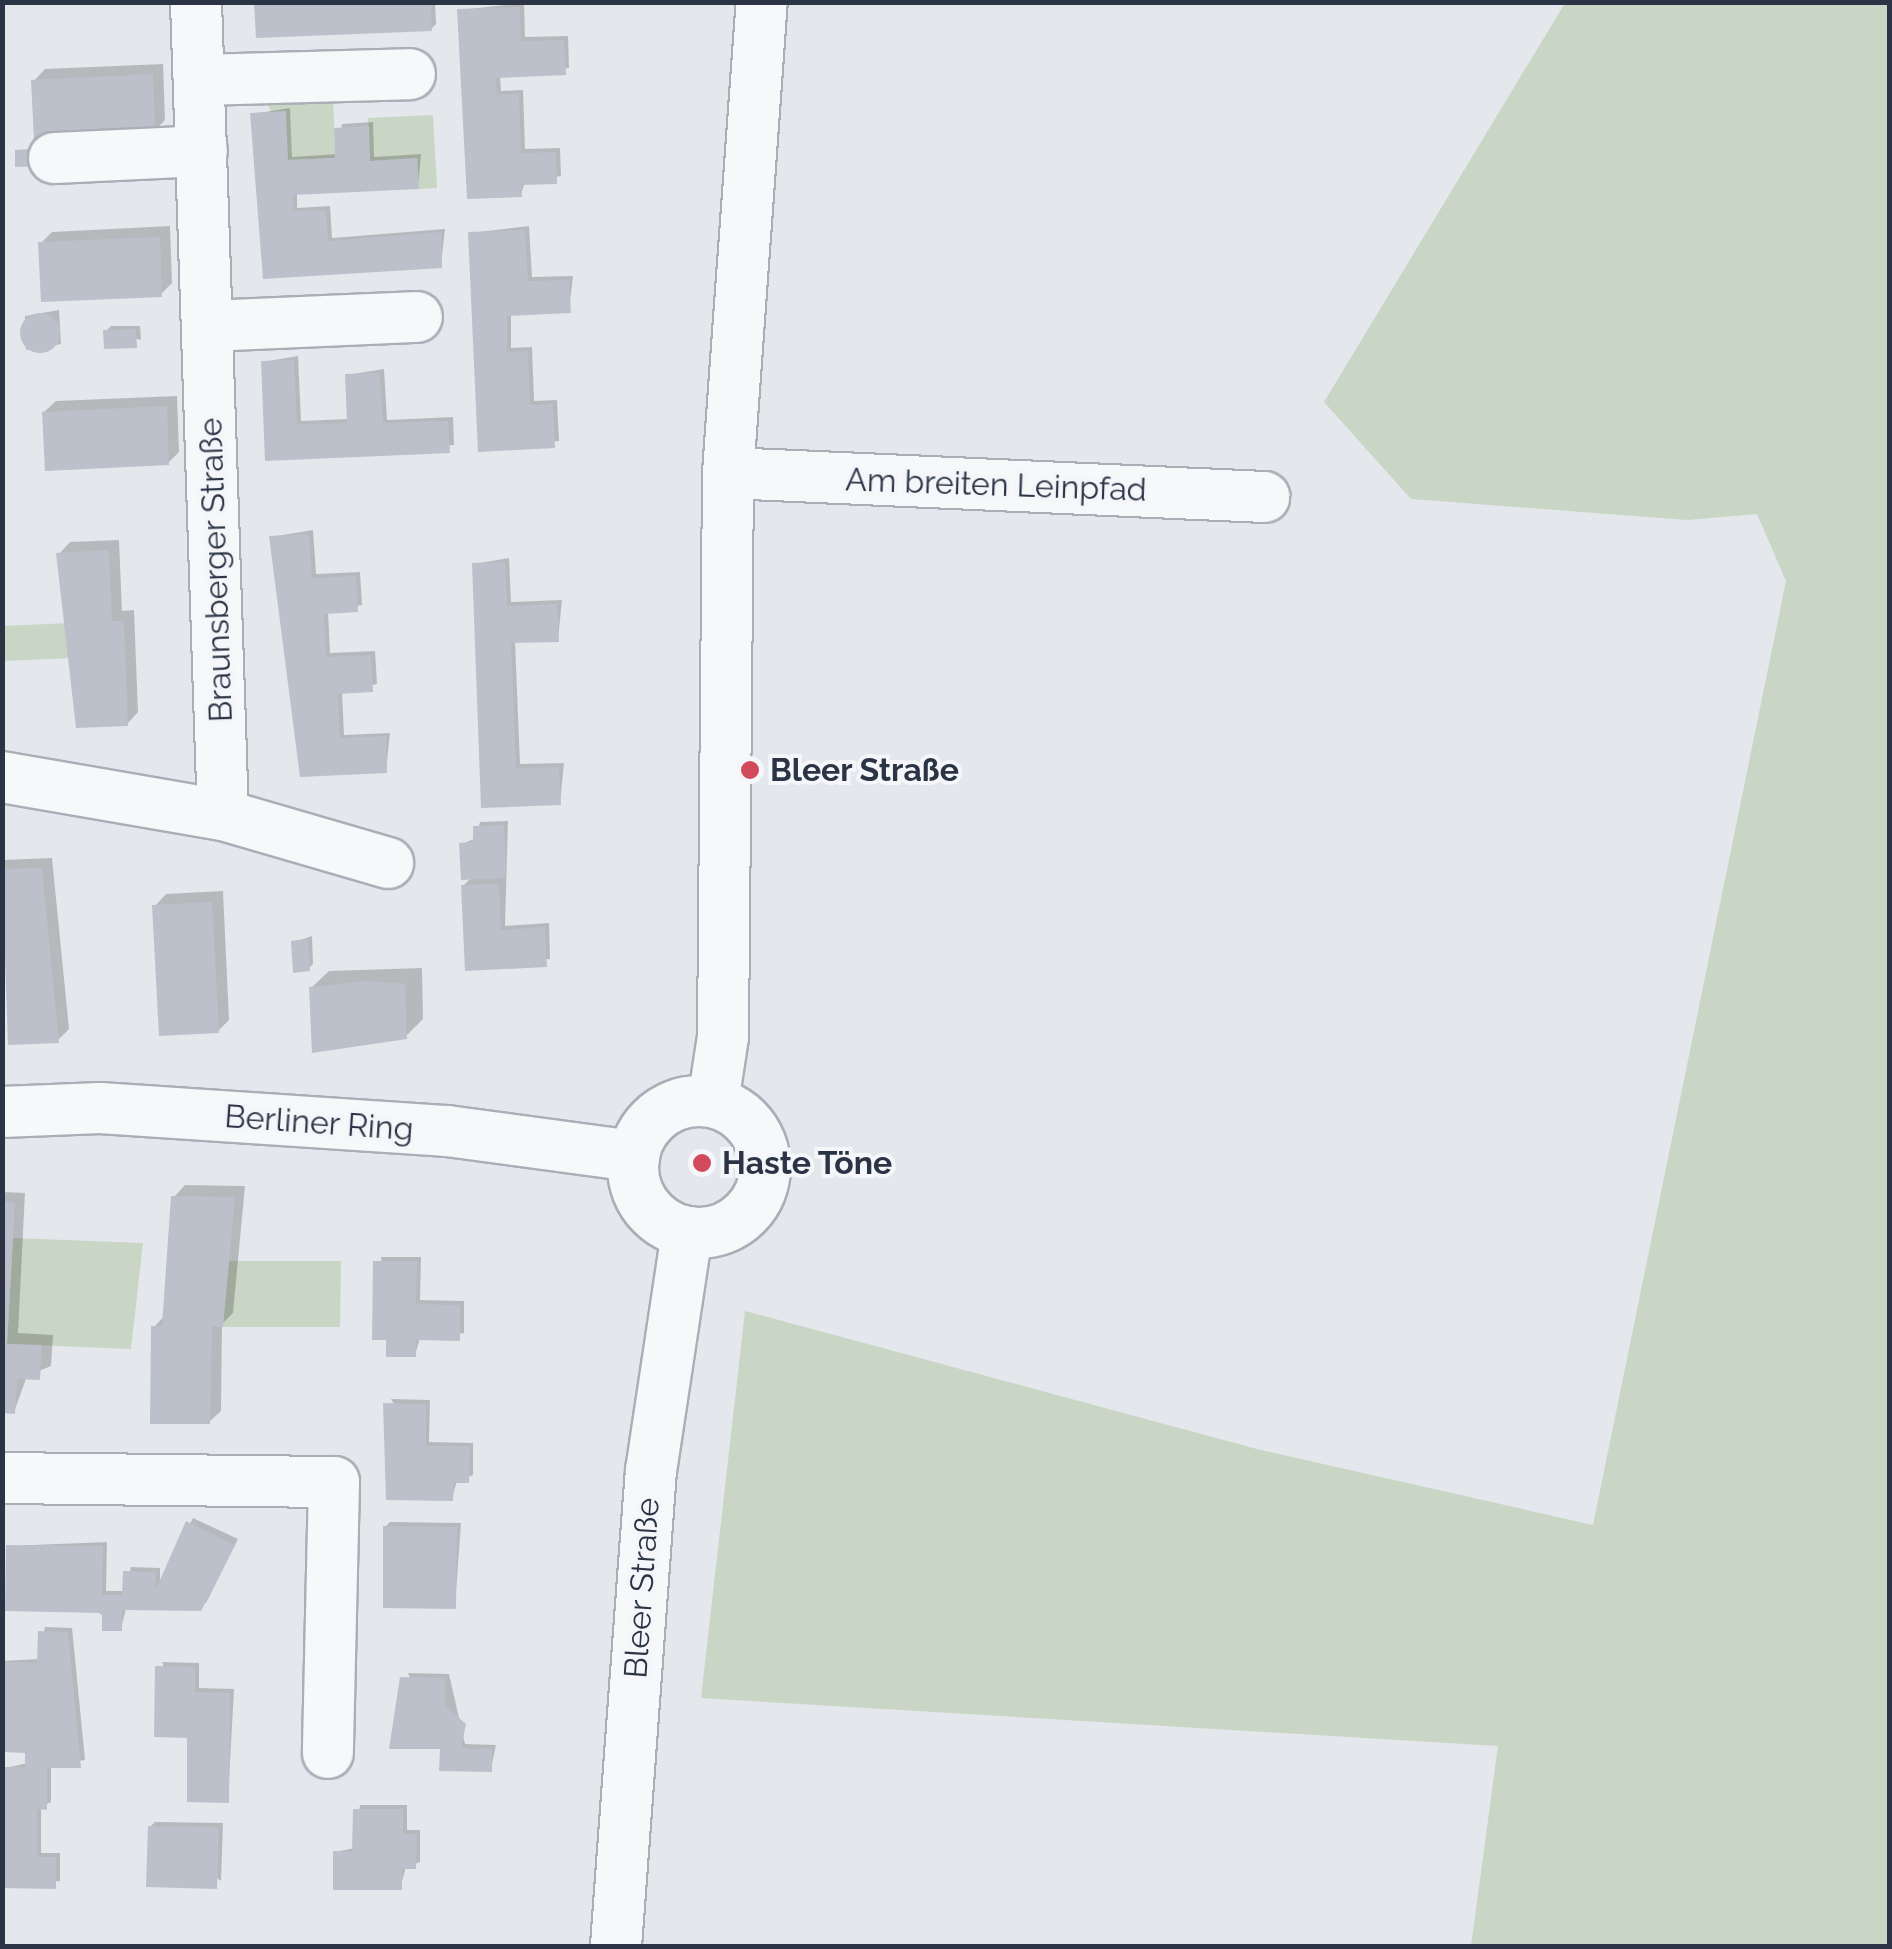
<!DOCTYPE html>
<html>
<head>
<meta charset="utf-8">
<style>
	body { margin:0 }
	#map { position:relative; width:1892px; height:1949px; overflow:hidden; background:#e4e7ec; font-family:Raleway,sans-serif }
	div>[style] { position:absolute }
	.green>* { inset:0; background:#c9d6c5 }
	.shadow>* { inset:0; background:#0003 }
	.building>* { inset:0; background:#bbc0ca }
	.round { border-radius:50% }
	.roads { filter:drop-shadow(2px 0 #a9aeb7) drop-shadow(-2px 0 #a9aeb7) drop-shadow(0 2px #a9aeb7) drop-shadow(0 -2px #a9aeb7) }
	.minor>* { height:50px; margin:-25px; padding:0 25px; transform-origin:25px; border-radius:25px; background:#f7f8fa }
	.minor>.ring { margin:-25px; padding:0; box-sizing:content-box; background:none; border:50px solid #f7f8fa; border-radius:50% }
	.dots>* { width:28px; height:28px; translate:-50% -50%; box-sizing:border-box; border:5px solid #f4f6f9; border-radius:50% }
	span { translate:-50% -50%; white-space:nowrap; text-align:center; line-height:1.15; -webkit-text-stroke:8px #f4f6f9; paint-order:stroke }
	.street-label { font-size:32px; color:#2b3445 }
	.poi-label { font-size:32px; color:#2b3445; font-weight:700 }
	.left { translate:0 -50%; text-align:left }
	.frame { position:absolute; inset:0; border:5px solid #2b3445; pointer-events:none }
</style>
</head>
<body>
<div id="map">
	<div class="green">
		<i style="clip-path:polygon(1565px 3px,1889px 3px,1889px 1946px,1471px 1946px,1498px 1746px,701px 1698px,745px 1311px,1257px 1449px,1593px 1525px,1786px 581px,1757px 514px,1687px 520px,1411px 499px,1324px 402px)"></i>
		<i style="clip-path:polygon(333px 90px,335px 158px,288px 160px,264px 93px)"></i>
		<i style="clip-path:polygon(433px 115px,437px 188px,419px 189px,417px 158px,370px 161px,368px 118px)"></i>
		<i style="clip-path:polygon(71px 623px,73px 658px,3px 661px,2px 626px)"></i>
		<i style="clip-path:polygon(13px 1238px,143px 1243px,131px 1349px,7px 1344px)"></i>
		<i style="clip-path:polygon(224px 1261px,341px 1261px,340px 1327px,223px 1327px)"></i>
	</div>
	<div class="shadow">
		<i style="clip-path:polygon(255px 2px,435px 2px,436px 24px,431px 29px)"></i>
		<i style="clip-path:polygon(524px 3px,525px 37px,568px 36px,569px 68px,500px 76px,501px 91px,523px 90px,525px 149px,560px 148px,561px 176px,525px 182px,521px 194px,460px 10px)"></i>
		<i style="clip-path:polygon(163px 64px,165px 120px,154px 132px,34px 81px,45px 69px)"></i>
		<i style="clip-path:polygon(290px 108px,292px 157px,338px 154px,342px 124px,373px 122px,374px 157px,421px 154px,418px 187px,297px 192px,297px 208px,330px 206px,332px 238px,445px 229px,441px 265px,266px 276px,253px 114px)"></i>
		<i style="clip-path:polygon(170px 226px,172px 283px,161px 294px,41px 243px,52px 232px)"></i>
		<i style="clip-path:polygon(529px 226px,532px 277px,573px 276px,569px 311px,511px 313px,511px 348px,532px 347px,534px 401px,557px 400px,559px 441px,480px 449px,471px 233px)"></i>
		<i style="clip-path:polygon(59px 310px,61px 344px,26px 350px,25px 316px)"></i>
		<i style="clip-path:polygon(111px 326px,140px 326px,141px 340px,106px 331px)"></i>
		<i style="clip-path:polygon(298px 356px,301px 421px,349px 419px,347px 375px,384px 369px,387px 420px,453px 417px,454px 445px,268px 458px,263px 362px)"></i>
		<i style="clip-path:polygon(177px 396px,179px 452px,168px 463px,44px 412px,56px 401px)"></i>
		<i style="clip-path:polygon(313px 530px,316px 574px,360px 572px,362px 605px,328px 611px,330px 653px,375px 651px,377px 684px,342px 691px,344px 735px,390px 733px,386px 771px,303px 775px,271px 537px)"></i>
		<i style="clip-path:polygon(119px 540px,122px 611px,134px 610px,138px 712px,127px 724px,59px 554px,70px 542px)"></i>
		<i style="clip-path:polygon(509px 558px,511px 602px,562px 600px,558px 639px,515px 641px,520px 764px,564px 763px,560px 803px,483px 806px,474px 564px)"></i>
		<i style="clip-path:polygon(508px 821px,505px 926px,549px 923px,550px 959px,467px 968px,463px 886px,472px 877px,462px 844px,476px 838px,480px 822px)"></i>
		<i style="clip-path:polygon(52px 858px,69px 1029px,58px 1040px,10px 1043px,2px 860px)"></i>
		<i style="clip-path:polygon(223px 891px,229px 1020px,218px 1031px,155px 906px,166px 894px)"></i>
		<i style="clip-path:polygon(312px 936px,313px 964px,308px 969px,294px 942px)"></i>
		<i style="clip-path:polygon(422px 968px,423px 1019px,406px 1036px,311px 988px,329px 971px)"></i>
		<i style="clip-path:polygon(185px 1185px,245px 1186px,233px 1313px,222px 1324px,221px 1411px,209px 1422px,154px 1327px,165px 1315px,174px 1197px)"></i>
		<i style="clip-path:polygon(2px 1192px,25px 1193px,18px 1333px,53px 1335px,51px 1366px,27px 1376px,14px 1412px,2px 1411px)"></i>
		<i style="clip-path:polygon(381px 1257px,421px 1257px,420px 1300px,464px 1301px,464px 1333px,420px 1338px,415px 1355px,388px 1337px)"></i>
		<i style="clip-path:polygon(391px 1399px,430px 1400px,429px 1442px,473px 1443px,473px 1475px,457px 1481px,452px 1498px)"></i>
		<i style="clip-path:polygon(193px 1518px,238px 1539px,206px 1603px,126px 1608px,121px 1629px,8px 1546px,107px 1542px,106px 1591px,125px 1591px,131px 1567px,160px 1568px,160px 1586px)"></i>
		<i style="clip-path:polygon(390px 1522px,461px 1523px,455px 1606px,385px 1527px)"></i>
		<i style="clip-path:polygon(45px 1627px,72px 1628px,85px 1760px,51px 1765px,51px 1802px,41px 1807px,41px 1853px,60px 1853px,60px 1881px,2px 1886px,5px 1768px,28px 1763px,28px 1750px,2px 1750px,2px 1661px,39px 1659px)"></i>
		<i style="clip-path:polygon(162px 1662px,199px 1663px,199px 1688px,234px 1689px,228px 1800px,189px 1735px)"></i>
		<i style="clip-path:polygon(408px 1673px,449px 1674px,465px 1744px,496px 1745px,491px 1769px,443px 1747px)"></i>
		<i style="clip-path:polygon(360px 1805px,407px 1805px,407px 1830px,420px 1830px,420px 1862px,406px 1867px,400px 1888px,335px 1852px,355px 1848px)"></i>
		<i style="clip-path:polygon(155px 1822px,223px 1823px,221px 1881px,150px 1827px)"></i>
	</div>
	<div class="building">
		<i style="clip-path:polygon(431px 2px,432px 31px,256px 38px,254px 2px)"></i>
		<i style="clip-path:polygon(520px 7px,521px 41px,564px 40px,566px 75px,496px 78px,497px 95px,519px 93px,521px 153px,556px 152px,557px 184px,521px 185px,522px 197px,467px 199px,457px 9px)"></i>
		<i style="clip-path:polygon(153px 74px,155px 134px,34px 140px,31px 80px)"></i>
		<i style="clip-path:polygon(286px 111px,288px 160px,335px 158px,334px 128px,369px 126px,370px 161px,417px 158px,419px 189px,293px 195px,293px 211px,326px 210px,328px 241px,441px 232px,442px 268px,263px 279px,250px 113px)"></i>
		<i style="clip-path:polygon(48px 148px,49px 166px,15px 167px,15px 150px)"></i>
		<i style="clip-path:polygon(525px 230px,528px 281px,569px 280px,571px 313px,507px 316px,507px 352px,528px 351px,530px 405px,553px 404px,555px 448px,478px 452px,468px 232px)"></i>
		<i style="clip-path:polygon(160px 237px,162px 297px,41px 302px,38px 242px)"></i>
		<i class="round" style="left:20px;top:313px;width:40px;height:40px"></i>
		<i style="clip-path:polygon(136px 329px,137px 348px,104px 349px,103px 330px)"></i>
		<i style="clip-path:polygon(294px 360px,297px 424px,347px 423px,345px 374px,380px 373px,383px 423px,448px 421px,450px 453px,265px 461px,261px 361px)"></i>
		<i style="clip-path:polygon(167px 406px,169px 465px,45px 471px,42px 412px)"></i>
		<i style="clip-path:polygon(309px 534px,312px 578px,356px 576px,358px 612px,324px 614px,326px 657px,371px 655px,373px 692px,338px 694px,340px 738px,386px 736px,387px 773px,300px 777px,269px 536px)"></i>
		<i style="clip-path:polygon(109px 550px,112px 621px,124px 621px,128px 726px,76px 728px,56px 553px)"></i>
		<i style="clip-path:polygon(505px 562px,507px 606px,557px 604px,559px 642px,511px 643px,516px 768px,559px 767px,561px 805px,481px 808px,472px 563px)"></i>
		<i style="clip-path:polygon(504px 825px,506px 878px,461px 880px,459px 843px,473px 842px,473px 826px)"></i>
		<i style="clip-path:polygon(42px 868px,59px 1043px,8px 1045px,2px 869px)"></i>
		<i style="clip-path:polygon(499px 884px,501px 930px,545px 927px,547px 967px,465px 971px,461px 885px)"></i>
		<i style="clip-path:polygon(212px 902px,219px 1033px,159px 1036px,152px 905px)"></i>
		<i style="clip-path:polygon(308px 939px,310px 971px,293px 973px,291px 941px)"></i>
		<i style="clip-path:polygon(366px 981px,405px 984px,407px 1039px,312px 1053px,309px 987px)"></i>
		<i style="clip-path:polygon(171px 1196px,235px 1197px,223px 1327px,212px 1326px,210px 1424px,150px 1424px,151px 1326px,162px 1326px)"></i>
		<i style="clip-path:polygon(2px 1202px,15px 1203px,7px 1344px,42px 1345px,40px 1380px,17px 1379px,15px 1414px,2px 1413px)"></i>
		<i style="clip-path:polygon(373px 1261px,417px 1261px,416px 1304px,460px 1305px,460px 1341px,416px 1340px,416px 1357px,386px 1357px,386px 1340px,372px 1340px)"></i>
		<i style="clip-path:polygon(383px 1403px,426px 1404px,426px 1446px,470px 1446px,469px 1483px,454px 1483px,453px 1501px,386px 1500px)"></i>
		<i style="clip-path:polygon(186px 1521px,235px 1545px,201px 1611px,122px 1610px,122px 1631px,102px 1631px,102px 1613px,5px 1611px,6px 1545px,103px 1546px,102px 1595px,122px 1595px,123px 1571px,156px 1572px,156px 1589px)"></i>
		<i style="clip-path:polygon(383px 1526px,457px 1527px,456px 1609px,383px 1608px)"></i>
		<i style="clip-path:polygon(38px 1631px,68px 1632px,81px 1768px,47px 1768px,47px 1810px,37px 1809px,37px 1857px,56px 1857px,56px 1889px,2px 1888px,2px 1767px,25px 1767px,25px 1753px,2px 1752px,2px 1662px,37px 1663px)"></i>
		<i style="clip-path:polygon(155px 1666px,195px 1667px,195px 1692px,230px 1693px,229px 1803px,187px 1802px,187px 1738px,154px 1737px)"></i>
		<i style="clip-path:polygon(400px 1677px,445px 1678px,445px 1706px,466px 1724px,461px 1748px,492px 1749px,492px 1772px,439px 1771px,440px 1749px,389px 1749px)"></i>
		<i style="clip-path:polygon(353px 1809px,403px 1809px,403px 1834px,417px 1834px,416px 1869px,402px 1869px,402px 1890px,333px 1890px,333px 1851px,352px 1852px)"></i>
		<i style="clip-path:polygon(148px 1826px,219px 1827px,217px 1889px,146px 1887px)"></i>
	</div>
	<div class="roads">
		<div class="minor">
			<i style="left:196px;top:2px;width:813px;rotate:88.1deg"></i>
			<i style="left:199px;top:80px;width:211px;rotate:-1.6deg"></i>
			<i style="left:54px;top:158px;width:148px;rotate:-2.7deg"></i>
			<i style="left:210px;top:326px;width:207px;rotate:-2.5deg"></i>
			<i style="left:728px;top:473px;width:537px;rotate:2.56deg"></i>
			<i style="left:2px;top:777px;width:224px;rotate:9.8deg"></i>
			<i style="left:223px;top:815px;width:172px;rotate:16.2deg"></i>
			<i class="ring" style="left:633px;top:1101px;width:82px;height:82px"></i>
			<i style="left:713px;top:1102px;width:66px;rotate:-81.3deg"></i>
			<i style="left:723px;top:1037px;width:564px;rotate:-89.49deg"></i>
			<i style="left:728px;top:473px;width:472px;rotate:-85.9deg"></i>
			<i style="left:2px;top:1112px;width:98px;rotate:-2.3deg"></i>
			<i style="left:100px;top:1108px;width:349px;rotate:3.8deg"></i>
			<i style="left:448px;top:1131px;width:188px;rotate:7.7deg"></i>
			<i style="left:2px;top:1478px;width:332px;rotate:0.7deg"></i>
			<i style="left:334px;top:1482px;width:271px;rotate:91.3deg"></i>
			<i style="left:616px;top:1946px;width:476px;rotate:-85.8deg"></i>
			<i style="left:651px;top:1471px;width:242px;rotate:-81.4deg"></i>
		</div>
	</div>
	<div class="dots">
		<i style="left:750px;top:770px;background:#d1495b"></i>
		<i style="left:702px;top:1163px;background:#d1495b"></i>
	</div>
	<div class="street-label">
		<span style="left:996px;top:485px;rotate:2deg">Am breiten Leinpfad</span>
		<span style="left:216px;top:570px;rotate:-92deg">Braunsberger Straße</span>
		<span style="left:319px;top:1123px;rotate:4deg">Berliner Ring</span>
		<span style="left:642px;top:1588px;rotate:-86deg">Bleer Straße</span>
	</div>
	<div class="poi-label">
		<span class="left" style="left:770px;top:770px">Bleer Straße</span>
		<span class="left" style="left:722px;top:1163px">Haste Töne</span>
	</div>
	<div class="frame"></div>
</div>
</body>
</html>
